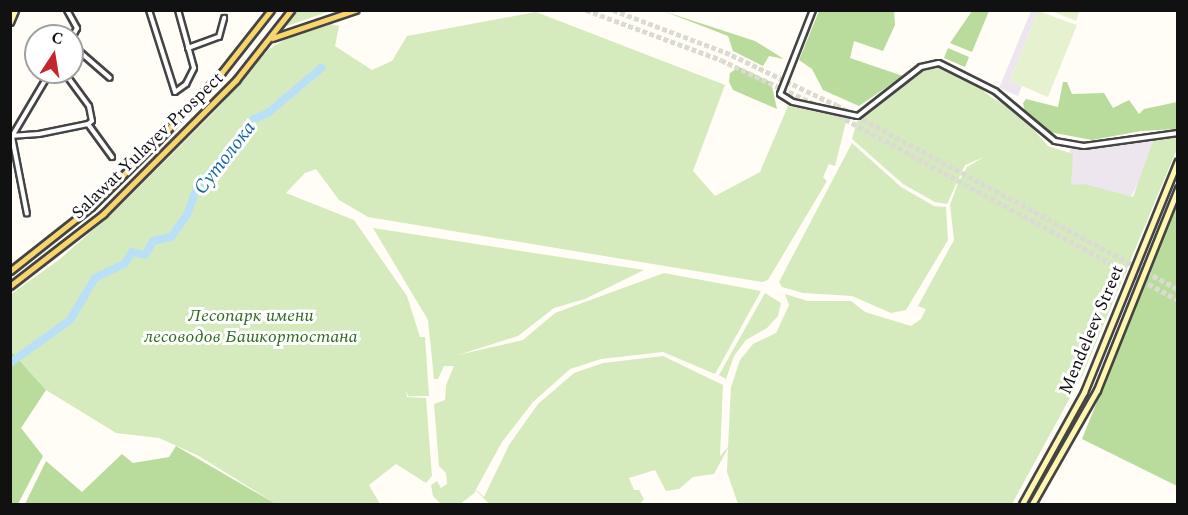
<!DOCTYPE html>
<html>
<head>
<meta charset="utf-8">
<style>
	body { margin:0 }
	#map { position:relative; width:1188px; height:515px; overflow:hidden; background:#fffdf5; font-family:Spectral,serif }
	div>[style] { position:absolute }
	.industrial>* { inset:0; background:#eee6ef }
	.green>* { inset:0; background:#d5ebbd }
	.forest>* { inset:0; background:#b9dc9c }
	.pitch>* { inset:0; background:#e6f2cf }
	.river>* { height:8px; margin:-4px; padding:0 4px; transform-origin:4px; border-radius:4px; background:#b9e0f7 }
	.primary-tunnel>* { height:5px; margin-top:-2.5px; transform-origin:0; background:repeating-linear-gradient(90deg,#dbdad3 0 5px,transparent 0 7.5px) }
	.roads { filter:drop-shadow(2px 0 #444) drop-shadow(-2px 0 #444) drop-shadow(0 2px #444) drop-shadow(0 -2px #444) }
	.street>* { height:4px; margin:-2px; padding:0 2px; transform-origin:2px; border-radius:2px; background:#fff }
	.secondary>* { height:5px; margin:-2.5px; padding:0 2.5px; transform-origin:2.5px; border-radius:2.5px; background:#fff6b0 }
	.primary>* { height:5px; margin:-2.5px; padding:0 2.5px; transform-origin:2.5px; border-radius:2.5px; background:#f9d66b }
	span { translate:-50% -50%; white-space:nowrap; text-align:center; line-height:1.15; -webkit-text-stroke:6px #fff; paint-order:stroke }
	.street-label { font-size:18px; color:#111 }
	.park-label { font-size:18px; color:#2f6b1f; font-style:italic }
	.water-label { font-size:20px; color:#1768a6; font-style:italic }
	.frame { position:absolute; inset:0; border:12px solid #111; pointer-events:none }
	.north { position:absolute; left:24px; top:24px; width:60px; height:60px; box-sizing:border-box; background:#fff; border:2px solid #a0a0a0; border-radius:50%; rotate:12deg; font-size:16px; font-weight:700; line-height:24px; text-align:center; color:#111 }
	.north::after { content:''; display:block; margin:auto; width:21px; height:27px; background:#c4262e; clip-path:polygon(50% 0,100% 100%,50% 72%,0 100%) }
</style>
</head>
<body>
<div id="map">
	<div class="industrial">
		<i style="clip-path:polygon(1031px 11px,1038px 11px,1010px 81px,1022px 86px,1018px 96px,999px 88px)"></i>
		<i style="clip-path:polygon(1153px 141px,1147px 165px,1130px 199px,1066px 184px,1070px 148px)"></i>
	</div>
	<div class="green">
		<i style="clip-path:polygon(297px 10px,330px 10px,330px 11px,284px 27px)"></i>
		<i style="clip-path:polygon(536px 12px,725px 85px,693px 171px,715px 196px,760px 172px,788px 106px,847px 118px,835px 166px,829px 164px,823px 177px,827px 181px,768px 280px,762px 282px,368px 217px,339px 200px,316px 169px,305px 173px,286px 193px,354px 220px,407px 296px,420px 337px,425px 337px,429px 396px,408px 396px,406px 390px,407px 397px,426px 398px,432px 476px,426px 483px,396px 464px,369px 485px,380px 504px,276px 504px,199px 456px,159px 438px,116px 433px,46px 390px,11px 351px,10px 295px,60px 259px,120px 206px,219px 107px,268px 50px,289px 37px,331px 24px,339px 26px,335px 46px,372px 70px,392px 61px,407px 36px)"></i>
		<i style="clip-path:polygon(936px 65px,967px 77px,992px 98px,1014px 108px,1048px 146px,1073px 154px,1071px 185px,1084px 184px,1133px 197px,1154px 138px,1177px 138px,1177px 149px,1083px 374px,1012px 504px,738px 504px,727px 472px,728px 448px,714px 474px,693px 477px,679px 489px,666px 491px,655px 470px,629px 478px,634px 490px,639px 490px,644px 499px,640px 504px,489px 504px,477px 491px,460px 504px,441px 504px,433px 496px,431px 485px,437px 481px,441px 488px,447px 484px,446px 473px,439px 466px,434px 404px,445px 400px,446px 385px,454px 366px,444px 366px,438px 379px,434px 379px,428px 320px,373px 228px,644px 270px,585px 299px,554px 308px,518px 336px,458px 355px,523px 340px,555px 313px,664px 273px,761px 291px,715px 374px,663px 352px,601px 359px,570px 369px,533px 402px,502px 442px,474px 493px,477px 490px,484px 497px,509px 445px,538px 404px,574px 373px,603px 363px,663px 356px,723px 385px,720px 456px,728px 447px,731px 387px,740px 360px,753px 344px,776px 333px,789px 305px,785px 294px,808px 301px,851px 301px,865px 312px,911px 326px,921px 319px,926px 309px,918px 306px,954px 240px,950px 205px,958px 183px,967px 167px,984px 157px,965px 165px,947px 204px,935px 202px,903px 184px,852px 139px,857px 121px,922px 70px)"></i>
		<i style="clip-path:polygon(852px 143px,901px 187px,934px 206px,946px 207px,948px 240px,906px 310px,891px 313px,852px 296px,803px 293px,782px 287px,779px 282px)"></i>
		<i style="clip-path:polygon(765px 293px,781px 303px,778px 316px,767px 328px,746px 340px,734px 356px,726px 379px,719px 375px)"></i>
	</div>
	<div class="forest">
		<i style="clip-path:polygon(663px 11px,755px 41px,784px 59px,769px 56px,763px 66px,733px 51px,728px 36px)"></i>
		<i style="clip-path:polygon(819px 11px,894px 11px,895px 25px,883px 51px,854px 41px,850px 58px,903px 76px,859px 106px,823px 90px,812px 69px,799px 60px)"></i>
		<i style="clip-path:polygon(972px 11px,989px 11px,972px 52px,950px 43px)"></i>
		<i style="clip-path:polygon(948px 48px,969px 57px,965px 67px,944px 58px)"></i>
		<i style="clip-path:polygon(739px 67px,771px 82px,777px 109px,733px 90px,729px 82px,730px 73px)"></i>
		<i style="clip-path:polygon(1063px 82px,1067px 82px,1072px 94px,1104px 93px,1113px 108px,1129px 100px,1139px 114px,1144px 109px,1177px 102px,1177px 129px,1141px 131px,1092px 140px,1044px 131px,1026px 116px,1023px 103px,1026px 99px,1058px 107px)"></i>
		<i style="clip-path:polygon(1177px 204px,1178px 486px,1177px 486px,1082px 439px)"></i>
		<i style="clip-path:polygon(11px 351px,46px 390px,21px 428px,43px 456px,18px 504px,11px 504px)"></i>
		<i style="clip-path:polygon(176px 446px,276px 504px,25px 504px,46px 461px,82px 492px,122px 454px,133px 463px,169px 457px)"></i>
	</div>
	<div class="pitch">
		<i style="clip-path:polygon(1038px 11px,1077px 25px,1048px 97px,1010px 81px)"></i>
		<i style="clip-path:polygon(1051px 11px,1051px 10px,1080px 11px,1076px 21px)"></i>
	</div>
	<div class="river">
		<i style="left:10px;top:363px;width:74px;rotate:-35.6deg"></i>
		<i style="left:70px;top:320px;width:49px;rotate:-59.2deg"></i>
		<i style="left:95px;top:278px;width:32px;rotate:-26deg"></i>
		<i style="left:124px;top:264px;width:14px;rotate:-56deg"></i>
		<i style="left:132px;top:252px;width:13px;rotate:13deg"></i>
		<i style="left:145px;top:255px;width:16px;rotate:-60deg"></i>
		<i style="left:153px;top:241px;width:18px;rotate:-13deg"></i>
		<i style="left:171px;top:237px;width:27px;rotate:-54deg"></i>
		<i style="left:187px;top:215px;width:30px;rotate:-70deg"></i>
		<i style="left:197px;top:187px;width:52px;rotate:-48.1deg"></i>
		<i style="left:232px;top:148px;width:11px;rotate:-27deg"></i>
		<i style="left:242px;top:143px;width:27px;rotate:-63deg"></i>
		<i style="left:254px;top:119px;width:15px;rotate:-23deg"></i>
		<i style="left:268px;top:113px;width:70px;rotate:-40.3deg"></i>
	</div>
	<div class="primary-tunnel">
		<i style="left:586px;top:10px;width:144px;rotate:20.3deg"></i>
		<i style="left:721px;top:60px;width:123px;rotate:25.1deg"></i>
		<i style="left:832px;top:112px;width:394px;rotate:28.5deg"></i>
		<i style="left:613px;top:10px;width:120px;rotate:20.6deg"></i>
		<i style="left:725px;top:52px;width:123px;rotate:25.5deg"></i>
		<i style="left:836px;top:105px;width:388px;rotate:28.3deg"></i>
	</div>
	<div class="roads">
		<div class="street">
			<i style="left:67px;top:10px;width:21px;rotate:61deg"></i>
			<i style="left:77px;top:28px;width:11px;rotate:117deg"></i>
			<i style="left:149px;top:10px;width:86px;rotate:72.4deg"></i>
			<i style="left:175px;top:92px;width:14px;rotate:-36deg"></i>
			<i style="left:186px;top:84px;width:18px;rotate:-63deg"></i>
			<i style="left:194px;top:68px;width:60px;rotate:-105.4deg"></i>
			<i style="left:813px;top:10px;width:90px;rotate:111.4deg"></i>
			<i style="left:780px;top:94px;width:15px;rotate:32deg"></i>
			<i style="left:793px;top:102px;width:66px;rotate:12.2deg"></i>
			<i style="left:858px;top:116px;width:80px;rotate:-37.9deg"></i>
			<i style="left:921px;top:67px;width:18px;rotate:-13deg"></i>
			<i style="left:939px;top:63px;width:63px;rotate:26.6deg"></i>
			<i style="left:995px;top:91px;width:78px;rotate:39.8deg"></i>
			<i style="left:1055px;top:141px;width:29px;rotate:10deg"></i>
			<i style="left:1084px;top:146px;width:95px;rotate:-7.9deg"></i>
			<i style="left:72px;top:45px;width:50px;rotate:41deg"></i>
			<i style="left:188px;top:48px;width:33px;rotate:-20deg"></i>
			<i style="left:219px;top:37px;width:20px;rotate:-75deg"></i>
			<i style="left:64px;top:72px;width:42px;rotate:53.7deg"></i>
			<i style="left:89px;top:106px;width:15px;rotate:79deg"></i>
			<i style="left:92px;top:121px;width:5px;rotate:143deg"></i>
			<i style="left:10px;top:136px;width:29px;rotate:-4deg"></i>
			<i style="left:39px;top:134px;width:50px;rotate:-11.5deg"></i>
			<i style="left:88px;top:124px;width:41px;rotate:54deg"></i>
			<i style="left:12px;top:137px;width:78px;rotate:79deg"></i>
			<i style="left:11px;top:138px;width:77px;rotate:-59.4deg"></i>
		</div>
		<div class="secondary">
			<i style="left:10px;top:22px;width:13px;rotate:-67deg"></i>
			<i style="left:1022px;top:504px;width:128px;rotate:-61deg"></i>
			<i style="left:1084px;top:392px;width:249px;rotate:-67.9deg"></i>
			<i style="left:1032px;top:504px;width:131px;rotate:-60.3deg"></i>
			<i style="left:1097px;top:390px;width:218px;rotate:-68.1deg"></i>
		</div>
		<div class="primary">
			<i style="left:272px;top:38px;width:88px;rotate:-18.6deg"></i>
			<i style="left:10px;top:271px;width:103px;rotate:-38.3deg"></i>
			<i style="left:91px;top:207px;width:96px;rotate:-45deg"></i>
			<i style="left:159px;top:139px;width:92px;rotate:-46.8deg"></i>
			<i style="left:222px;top:72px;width:79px;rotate:-51.7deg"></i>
			<i style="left:10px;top:286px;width:118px;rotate:-37.7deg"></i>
			<i style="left:103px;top:214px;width:189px;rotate:-45.2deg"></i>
			<i style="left:236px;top:80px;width:89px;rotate:-51.8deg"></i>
		</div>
	</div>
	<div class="street-label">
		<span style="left:148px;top:146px;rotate:-44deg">Salawat Yulayev Prospect</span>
		<span style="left:1092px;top:330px;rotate:-67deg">Mendeleev Street</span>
	</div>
	<div class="park-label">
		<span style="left:251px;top:327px">Лесопарк имени<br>лесоводов Башкортостана</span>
	</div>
	<div class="water-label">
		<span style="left:225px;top:158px;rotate:-52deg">Сутолока</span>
	</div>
	<div class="frame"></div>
	<div class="north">С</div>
</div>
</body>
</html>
